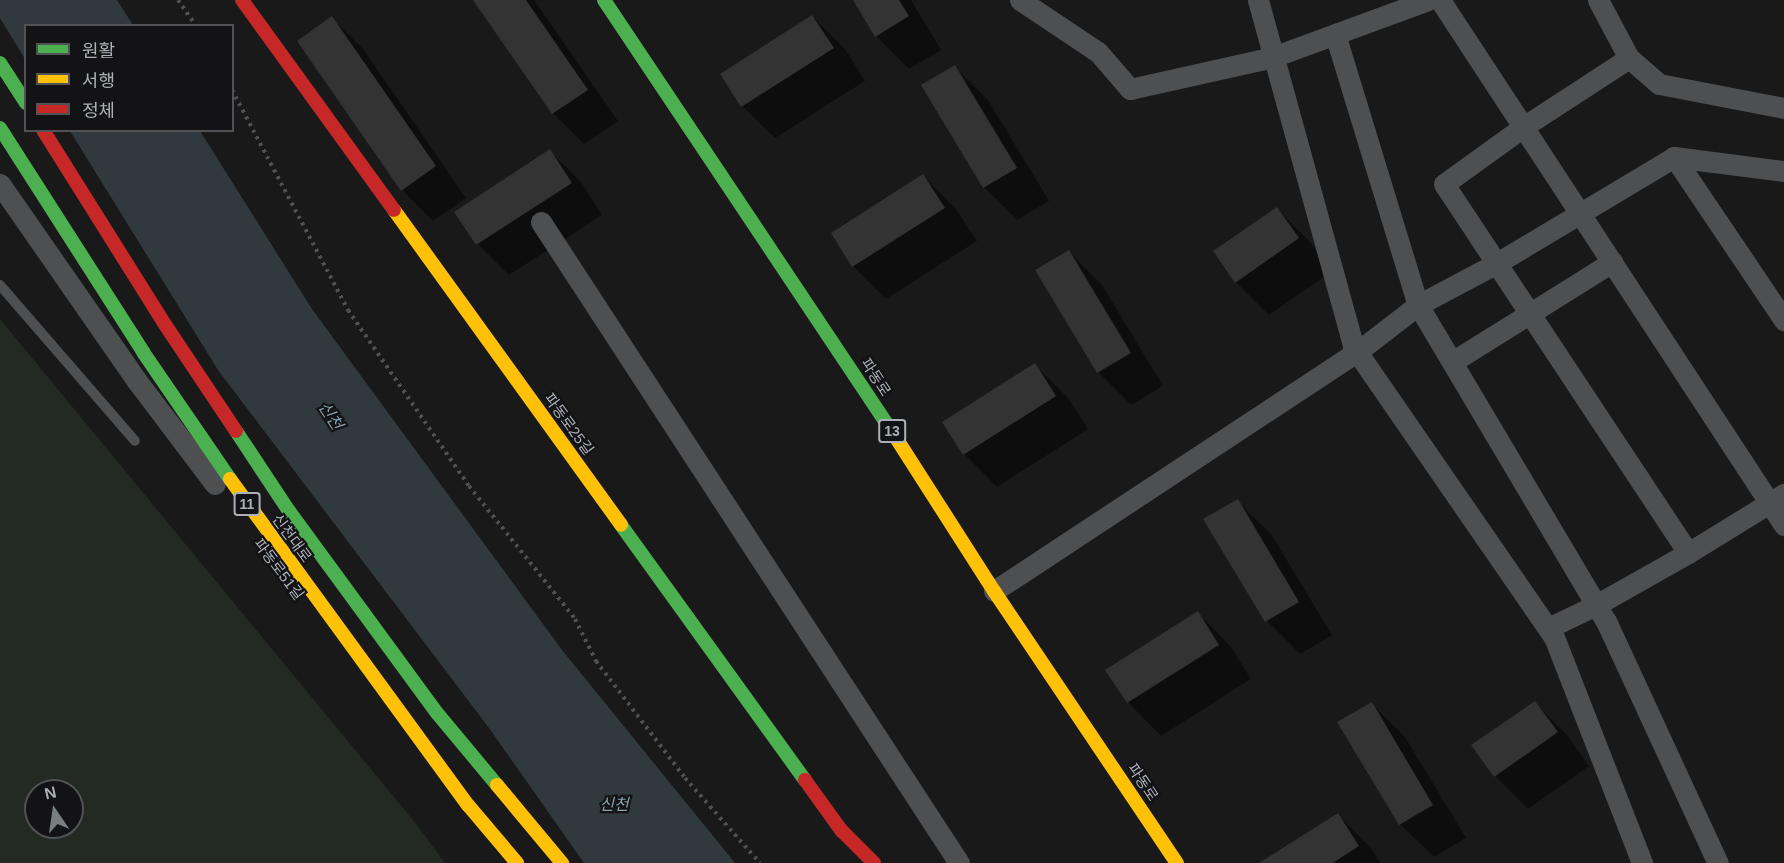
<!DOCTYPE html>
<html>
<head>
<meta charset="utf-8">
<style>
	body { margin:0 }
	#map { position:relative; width:1784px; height:863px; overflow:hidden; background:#191919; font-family:Arial,"Noto Sans KR",sans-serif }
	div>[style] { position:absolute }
	.green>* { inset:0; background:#232923 }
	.water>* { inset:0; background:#30393e }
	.shadow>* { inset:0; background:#0007 }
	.building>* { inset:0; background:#333334 }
	.path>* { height:4px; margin-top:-2px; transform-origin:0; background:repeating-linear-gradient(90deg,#4f5052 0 3px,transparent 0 7.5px) }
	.lane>* { height:10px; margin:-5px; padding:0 5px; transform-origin:5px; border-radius:5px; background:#4e4f51 }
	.street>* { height:21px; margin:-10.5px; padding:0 10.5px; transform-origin:10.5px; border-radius:10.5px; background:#4e4f51 }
	.fast>* { height:14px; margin:-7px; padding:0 7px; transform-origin:7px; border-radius:7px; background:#4caf50 }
	.slow>* { height:14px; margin:-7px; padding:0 7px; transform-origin:7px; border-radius:7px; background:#ffc107 }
	.jam>* { height:14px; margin:-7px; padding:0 7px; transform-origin:7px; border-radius:7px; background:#c62828 }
	span { translate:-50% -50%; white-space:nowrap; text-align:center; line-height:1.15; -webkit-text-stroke:4.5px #131315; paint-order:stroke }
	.shield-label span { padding:2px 4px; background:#131315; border:2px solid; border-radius:4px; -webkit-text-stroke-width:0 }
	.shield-label { font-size:14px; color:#acb1b8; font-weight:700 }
	.street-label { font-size:15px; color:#acb1b8 }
	.water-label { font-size:16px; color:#86a0af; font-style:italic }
	.legend { position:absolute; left:24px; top:24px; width:210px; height:108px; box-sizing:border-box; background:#131315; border:2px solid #505256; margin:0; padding:8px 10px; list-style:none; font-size:18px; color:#acb1b8 }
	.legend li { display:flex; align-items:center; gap:12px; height:30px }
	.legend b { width:30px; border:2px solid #505256 }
	.north { position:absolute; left:24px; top:779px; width:60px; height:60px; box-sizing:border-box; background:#131315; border:2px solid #505256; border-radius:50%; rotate:347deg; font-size:16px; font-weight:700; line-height:24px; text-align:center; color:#acb1b8 }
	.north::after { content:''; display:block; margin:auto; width:21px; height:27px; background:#797c80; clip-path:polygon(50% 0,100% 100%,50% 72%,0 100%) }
</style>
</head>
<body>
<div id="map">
	<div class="green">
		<i style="clip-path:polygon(evenodd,0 319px,417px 825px,445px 863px,0 863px,0 319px,36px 791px,72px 791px,72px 827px,36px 827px,36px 791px)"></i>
	</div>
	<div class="water">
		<i style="clip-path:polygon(0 0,117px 0,133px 25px,26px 26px,25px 59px,0 18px)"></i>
		<i style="clip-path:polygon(70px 131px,200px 131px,312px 309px,562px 650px,735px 863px,584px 863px,489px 728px,218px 370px)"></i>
	</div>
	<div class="shadow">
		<i style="clip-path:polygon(475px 0,534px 0,618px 121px,584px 144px,553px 113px)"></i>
		<i style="clip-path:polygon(854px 0,911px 0,941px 50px,909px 69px,876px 36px)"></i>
		<i style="clip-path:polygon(812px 16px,845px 49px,865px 81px,775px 138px,742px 106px)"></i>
		<i style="clip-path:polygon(332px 18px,363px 49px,466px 198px,433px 221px,402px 190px)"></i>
		<i style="clip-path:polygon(955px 67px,988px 100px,1049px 201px,1017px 220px,984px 187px)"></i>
		<i style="clip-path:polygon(550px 151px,581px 182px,602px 215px,509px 275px,478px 244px,456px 212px)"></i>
		<i style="clip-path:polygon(923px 176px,956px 209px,977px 241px,886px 299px,853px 266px)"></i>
		<i style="clip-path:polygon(1277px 209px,1310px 242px,1331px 272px,1269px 315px,1236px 282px)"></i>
		<i style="clip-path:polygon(1069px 252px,1102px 285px,1163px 386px,1131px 405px,1098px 372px)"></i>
		<i style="clip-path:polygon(1035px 365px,1068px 398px,1088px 429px,997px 487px,964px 454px)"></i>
		<i style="clip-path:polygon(1237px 501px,1271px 534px,1332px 635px,1300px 654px,1267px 621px)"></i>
		<i style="clip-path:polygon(1198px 613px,1231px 647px,1251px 679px,1161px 736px,1128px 702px)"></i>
		<i style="clip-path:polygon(1371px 703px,1405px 737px,1466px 838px,1434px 857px,1400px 824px)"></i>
		<i style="clip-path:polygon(1535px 703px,1568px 736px,1589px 766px,1528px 809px,1495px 776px)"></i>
		<i style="clip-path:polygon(1338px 815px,1371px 848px,1381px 863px,1262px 863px)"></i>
	</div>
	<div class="building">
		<i style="clip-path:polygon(473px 0,526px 0,588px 90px,552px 114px)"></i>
		<i style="clip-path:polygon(853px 0,899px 0,909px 16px,875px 37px)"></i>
		<i style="clip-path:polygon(812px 15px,834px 48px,741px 107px,720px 74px)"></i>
		<i style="clip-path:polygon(332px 16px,436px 166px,401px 191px,297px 41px)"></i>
		<i style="clip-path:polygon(955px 65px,1017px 168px,983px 188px,921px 85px)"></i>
		<i style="clip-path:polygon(550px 149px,572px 183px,476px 245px,454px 212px)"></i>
		<i style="clip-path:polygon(923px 174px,945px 208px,852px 267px,831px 233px)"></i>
		<i style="clip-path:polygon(1277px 207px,1299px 238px,1235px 283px,1213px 251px)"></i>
		<i style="clip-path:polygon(1069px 250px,1131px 353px,1097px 373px,1035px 270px)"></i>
		<i style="clip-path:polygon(1035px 363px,1056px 396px,963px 455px,942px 422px)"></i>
		<i style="clip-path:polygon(1238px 499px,1299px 602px,1265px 622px,1203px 519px)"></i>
		<i style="clip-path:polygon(1198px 611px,1219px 645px,1127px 703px,1105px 670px)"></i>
		<i style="clip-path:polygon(1535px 701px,1558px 732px,1494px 777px,1471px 745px)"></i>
		<i style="clip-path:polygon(1372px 702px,1433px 805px,1399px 825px,1337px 722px)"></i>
		<i style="clip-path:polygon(1338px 813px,1359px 846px,1333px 863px,1259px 863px)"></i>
	</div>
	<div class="path">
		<i style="left:178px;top:0;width:32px;rotate:55deg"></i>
		<i style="left:232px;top:90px;width:249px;rotate:62.2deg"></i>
		<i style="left:348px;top:310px;width:214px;rotate:55.5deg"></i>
		<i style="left:469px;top:486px;width:170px;rotate:51.4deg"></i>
		<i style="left:575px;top:619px;width:47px;rotate:63.4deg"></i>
		<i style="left:596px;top:661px;width:147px;rotate:52.7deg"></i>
		<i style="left:685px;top:778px;width:113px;rotate:48.6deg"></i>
	</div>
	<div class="lane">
		<i style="left:0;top:285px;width:206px;rotate:49.1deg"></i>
	</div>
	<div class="street">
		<i style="left:1020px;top:0;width:94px;rotate:33.7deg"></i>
		<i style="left:1098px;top:52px;width:49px;rotate:49.1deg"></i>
		<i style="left:1130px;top:89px;width:147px;rotate:-12.6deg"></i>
		<i style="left:1273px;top:57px;width:165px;rotate:-20.2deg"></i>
		<i style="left:1258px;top:0;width:359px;rotate:74.6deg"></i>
		<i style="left:1353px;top:346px;width:354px;rotate:55.4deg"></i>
		<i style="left:1554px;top:637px;width:243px;rotate:68.7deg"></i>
		<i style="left:1440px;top:0;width:628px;rotate:56.77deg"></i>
		<i style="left:1598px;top:0;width:66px;rotate:61.9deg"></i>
		<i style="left:1335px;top:34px;width:283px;rotate:73deg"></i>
		<i style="left:1418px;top:305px;width:368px;rotate:59.3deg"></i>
		<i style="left:1606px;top:621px;width:267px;rotate:65.2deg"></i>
		<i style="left:1784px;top:108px;width:127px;rotate:-169.1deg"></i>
		<i style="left:1659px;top:84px;width:40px;rotate:-139deg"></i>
		<i style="left:1629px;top:58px;width:126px;rotate:146.9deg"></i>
		<i style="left:1523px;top:127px;width:97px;rotate:144.2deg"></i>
		<i style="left:1444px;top:184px;width:442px;rotate:56.5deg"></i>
		<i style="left:1688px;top:553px;width:113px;rotate:-31.6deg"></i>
		<i style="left:1674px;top:157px;width:197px;rotate:56deg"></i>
		<i style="left:0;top:184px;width:240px;rotate:55.2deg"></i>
		<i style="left:137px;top:381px;width:129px;rotate:52.9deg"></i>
		<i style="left:541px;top:222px;width:765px;rotate:56.89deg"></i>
		<i style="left:1452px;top:362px;width:189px;rotate:-32deg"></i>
		<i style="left:994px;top:591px;width:435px;rotate:-33.4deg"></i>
		<i style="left:1357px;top:352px;width:77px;rotate:-37.6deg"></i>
		<i style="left:1418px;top:305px;width:89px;rotate:-28deg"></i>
		<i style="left:1497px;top:263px;width:206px;rotate:-30.9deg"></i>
		<i style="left:1674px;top:157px;width:111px;rotate:7.3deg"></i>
		<i style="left:1548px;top:628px;width:53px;rotate:-25.6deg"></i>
		<i style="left:1596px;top:605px;width:106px;rotate:-29.5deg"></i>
	</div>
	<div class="fast">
		<i style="left:604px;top:0;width:517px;rotate:56.28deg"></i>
		<i style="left:0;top:63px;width:48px;rotate:57deg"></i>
		<i style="left:0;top:128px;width:266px;rotate:57.4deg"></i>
		<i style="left:143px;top:352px;width:154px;rotate:55.6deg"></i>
		<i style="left:236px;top:431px;width:96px;rotate:56.5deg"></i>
		<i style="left:289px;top:511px;width:250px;rotate:53.8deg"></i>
		<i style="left:437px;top:713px;width:94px;rotate:50.2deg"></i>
		<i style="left:621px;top:525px;width:314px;rotate:54.2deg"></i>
	</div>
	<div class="slow">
		<i style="left:394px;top:210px;width:388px;rotate:54.2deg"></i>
		<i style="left:891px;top:430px;width:191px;rotate:57.4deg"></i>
		<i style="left:994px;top:591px;width:328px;rotate:56.1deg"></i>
		<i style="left:230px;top:479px;width:404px;rotate:53.9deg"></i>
		<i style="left:468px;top:805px;width:76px;rotate:49.8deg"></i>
		<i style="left:497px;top:785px;width:102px;rotate:50.2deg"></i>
	</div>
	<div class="jam">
		<i style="left:242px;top:0;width:259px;rotate:54.1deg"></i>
		<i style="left:43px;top:130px;width:231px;rotate:57.9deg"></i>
		<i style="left:166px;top:326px;width:126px;rotate:56.3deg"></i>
		<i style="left:805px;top:780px;width:62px;rotate:54.2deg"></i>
		<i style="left:841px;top:830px;width:47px;rotate:45deg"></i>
	</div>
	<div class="shield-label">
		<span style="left:892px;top:431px">13</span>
		<span style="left:247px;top:504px">11</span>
	</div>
	<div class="street-label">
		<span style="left:876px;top:377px;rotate:57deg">파동로</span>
		<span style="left:569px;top:424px;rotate:54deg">파동로25길</span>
		<span style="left:292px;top:538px;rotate:54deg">신천대로</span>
		<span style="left:279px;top:569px;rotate:53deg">파동로51길</span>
		<span style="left:1143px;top:782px;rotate:56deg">파동로</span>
	</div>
	<div class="water-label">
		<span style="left:330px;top:416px;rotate:57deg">신천</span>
		<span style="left:614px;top:805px">신천</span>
	</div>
	<ul class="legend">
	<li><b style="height:8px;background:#4caf50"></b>원활</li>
	<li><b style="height:8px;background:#ffc107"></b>서행</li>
	<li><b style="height:8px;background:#c62828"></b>정체</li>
	</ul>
	<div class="north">N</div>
</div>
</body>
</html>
